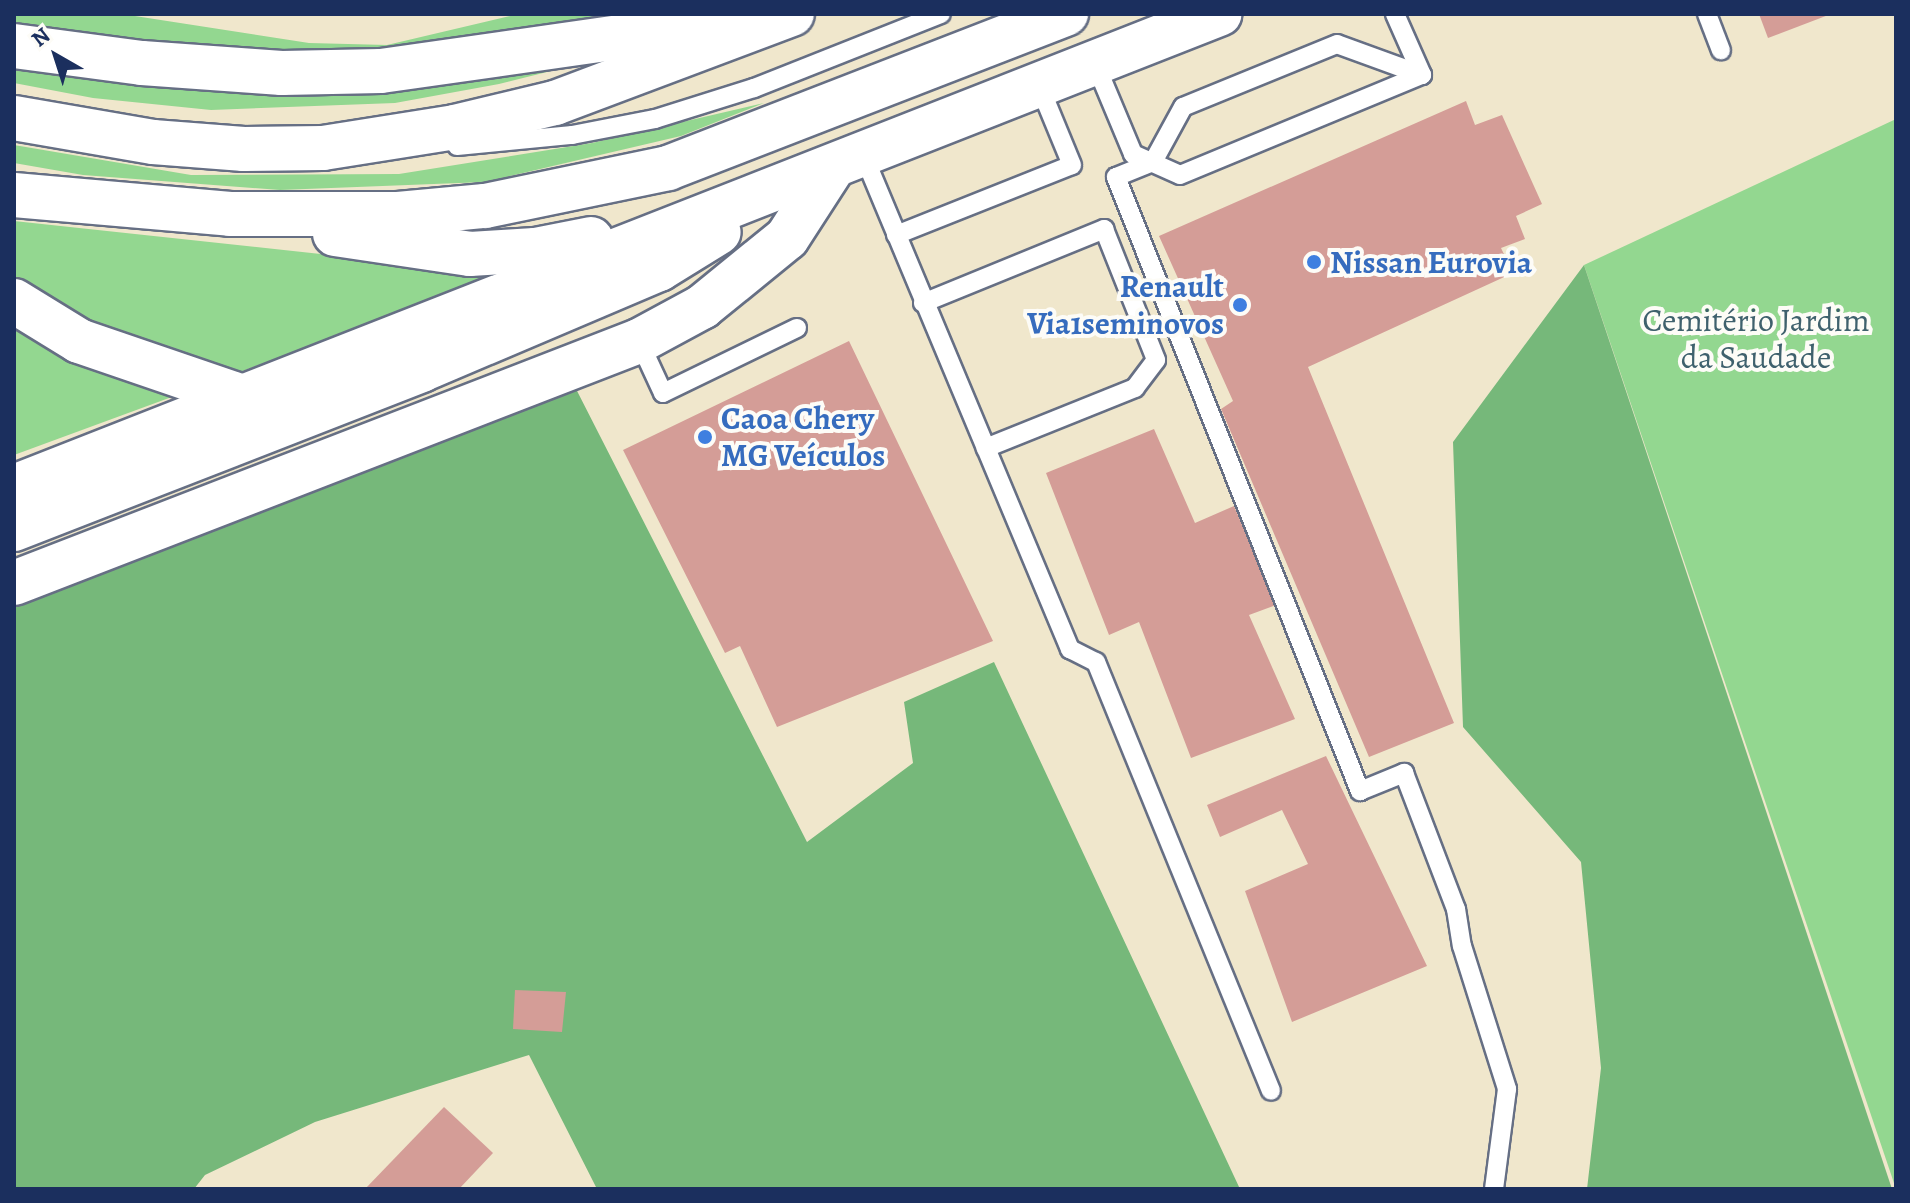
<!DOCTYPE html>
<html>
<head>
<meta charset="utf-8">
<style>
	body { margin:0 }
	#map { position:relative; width:1910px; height:1203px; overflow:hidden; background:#f0e7cc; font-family:Alegreya,serif }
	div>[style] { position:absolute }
	.green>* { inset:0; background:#93d790 }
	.forest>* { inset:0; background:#76b87a }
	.building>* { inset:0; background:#d49d97 }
	.roads { filter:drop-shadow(2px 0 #666f84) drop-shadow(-2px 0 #666f84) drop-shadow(0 2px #666f84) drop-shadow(0 -2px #666f84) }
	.service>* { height:18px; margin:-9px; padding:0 9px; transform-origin:9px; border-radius:9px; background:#fff }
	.trunk>* { height:44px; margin:-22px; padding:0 22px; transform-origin:22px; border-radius:22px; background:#fff }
	.dots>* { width:22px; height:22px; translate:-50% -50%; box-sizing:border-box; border:4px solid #fdfcf7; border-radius:50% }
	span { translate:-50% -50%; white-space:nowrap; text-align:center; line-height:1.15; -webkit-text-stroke:8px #fdfcf7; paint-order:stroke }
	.shop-label { font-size:32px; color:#366cbe; font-weight:700 }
	.left { translate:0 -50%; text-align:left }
	.right { translate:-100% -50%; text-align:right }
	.park-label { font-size:32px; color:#3f616d }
	.frame { position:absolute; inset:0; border:16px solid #1b2f5e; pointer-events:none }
	.north { position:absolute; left:16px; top:16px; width:80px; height:80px; -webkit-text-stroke:6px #fdfcf7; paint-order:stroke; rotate:321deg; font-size:22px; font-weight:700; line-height:32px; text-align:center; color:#1b2f5e }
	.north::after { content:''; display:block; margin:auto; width:28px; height:36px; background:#1b2f5e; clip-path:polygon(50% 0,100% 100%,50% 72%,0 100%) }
</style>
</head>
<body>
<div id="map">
	<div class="green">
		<i style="clip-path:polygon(14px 14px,122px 14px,309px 43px,387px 45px,519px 14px,705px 14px,571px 66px,499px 84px,395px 103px,211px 110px,93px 98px,14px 83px)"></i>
		<i style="clip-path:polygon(764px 103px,681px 136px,485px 182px,280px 190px,83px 175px,14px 163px,14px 145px,191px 175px,399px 174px,592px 143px)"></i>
		<i style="clip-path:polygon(1896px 119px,1896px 1189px,1584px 265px)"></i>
		<i style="clip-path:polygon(14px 221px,506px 274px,14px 455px)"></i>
	</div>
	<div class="forest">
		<i style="clip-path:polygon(1584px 265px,1892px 1189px,1587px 1189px,1601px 1068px,1581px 862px,1463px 727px,1453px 442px)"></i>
		<i style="clip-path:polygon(574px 385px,807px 842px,913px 763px,904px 702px,994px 662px,1240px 1189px,597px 1189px,529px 1055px,315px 1122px,205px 1175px,194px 1189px,14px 1189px,14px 605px)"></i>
	</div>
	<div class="building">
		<i style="clip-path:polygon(1759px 14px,1831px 14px,1768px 38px)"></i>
		<i style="clip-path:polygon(1466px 101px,1475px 125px,1502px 115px,1542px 204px,1516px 216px,1525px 239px,1501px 248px,1513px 273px,1308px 367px,1454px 723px,1369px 757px,1221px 409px,1233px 401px,1159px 236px)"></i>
		<i style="clip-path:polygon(849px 341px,993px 641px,777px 727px,740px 646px,725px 653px,623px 450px)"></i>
		<i style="clip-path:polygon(1154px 429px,1195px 523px,1234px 506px,1276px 605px,1249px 615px,1295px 719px,1191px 758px,1139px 622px,1109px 635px,1046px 473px)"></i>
		<i style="clip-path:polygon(1326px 756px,1427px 966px,1292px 1022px,1245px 891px,1308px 864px,1282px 810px,1220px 837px,1207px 805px)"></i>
		<i style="clip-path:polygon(515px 990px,566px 992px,562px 1032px,513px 1029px)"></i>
		<i style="clip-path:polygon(444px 1107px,493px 1153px,459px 1189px,365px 1189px)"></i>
	</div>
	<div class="roads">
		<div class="service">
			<i style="left:1707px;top:14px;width:39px;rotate:69deg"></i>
			<i style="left:1095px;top:63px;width:99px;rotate:67.3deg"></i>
			<i style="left:1133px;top:154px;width:51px;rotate:24.1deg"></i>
			<i style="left:1180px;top:175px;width:262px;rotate:-22.5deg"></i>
			<i style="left:1422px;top:75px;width:67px;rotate:-113.9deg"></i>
			<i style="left:1422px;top:75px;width:90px;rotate:-160deg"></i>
			<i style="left:1337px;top:44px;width:166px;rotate:157.8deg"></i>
			<i style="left:1183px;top:107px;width:63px;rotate:118.6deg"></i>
			<i style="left:1153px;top:162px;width:40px;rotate:158deg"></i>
			<i style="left:1116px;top:177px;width:661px;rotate:68.33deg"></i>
			<i style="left:1360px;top:791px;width:48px;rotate:-22.2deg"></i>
			<i style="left:1404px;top:773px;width:146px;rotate:69.1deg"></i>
			<i style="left:1456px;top:909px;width:37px;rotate:81deg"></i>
			<i style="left:1462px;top:946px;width:150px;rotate:72.5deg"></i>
			<i style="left:1507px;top:1089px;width:101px;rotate:97.4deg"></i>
			<i style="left:457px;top:146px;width:116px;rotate:-5.5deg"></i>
			<i style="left:572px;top:135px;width:85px;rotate:-10.9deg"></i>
			<i style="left:655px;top:119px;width:104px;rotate:-17.4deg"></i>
			<i style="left:754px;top:88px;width:201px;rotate:-21.6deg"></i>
			<i style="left:863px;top:154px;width:537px;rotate:67.31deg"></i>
			<i style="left:1070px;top:649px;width:29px;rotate:27deg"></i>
			<i style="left:1096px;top:662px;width:463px;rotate:67.8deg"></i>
			<i style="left:896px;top:235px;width:189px;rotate:-21.7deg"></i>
			<i style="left:1072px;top:165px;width:87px;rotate:-112.4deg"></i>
			<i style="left:923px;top:303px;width:196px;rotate:-22.2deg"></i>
			<i style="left:1104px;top:229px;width:141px;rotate:68.3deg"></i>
			<i style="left:1156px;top:360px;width:35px;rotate:127deg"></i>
			<i style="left:1135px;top:388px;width:161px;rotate:158.1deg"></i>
			<i style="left:639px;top:341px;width:57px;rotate:65.2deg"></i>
			<i style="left:663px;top:393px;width:149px;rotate:-25.9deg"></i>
		</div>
		<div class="trunk">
			<i style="left:14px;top:46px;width:129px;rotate:7.6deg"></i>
			<i style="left:142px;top:63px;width:140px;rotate:4.1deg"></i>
			<i style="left:282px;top:73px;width:99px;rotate:-1.2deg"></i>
			<i style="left:381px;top:71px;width:349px;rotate:-8.1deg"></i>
			<i style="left:14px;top:118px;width:141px;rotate:9.8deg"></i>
			<i style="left:153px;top:142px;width:91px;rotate:4.4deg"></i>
			<i style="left:244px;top:149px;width:79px;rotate:-0.7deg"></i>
			<i style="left:323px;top:148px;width:134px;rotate:-9deg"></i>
			<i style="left:455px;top:127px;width:103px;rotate:-13.5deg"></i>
			<i style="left:555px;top:103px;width:253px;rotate:-20.6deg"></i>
			<i style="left:14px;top:195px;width:217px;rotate:5deg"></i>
			<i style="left:230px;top:214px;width:168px"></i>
			<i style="left:398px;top:214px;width:87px;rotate:-5.3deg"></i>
			<i style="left:485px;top:206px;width:187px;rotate:-11.7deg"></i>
			<i style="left:668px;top:168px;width:427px;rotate:-21.2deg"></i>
			<i style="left:335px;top:234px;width:136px;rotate:8.4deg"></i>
			<i style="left:470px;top:254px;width:65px;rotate:-3.5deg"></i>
			<i style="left:535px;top:250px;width:57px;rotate:-11.1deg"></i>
			<i style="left:14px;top:301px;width:76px;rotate:31.6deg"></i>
			<i style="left:79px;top:341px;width:173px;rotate:18.9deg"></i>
			<i style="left:14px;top:487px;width:1295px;rotate:-21.43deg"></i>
			<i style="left:14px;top:529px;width:437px;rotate:-21.3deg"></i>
			<i style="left:421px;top:370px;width:259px;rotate:-23deg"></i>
			<i style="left:659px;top:269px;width:70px;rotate:-31.7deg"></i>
			<i style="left:14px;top:583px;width:670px;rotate:-21.17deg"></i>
			<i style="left:639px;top:341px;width:72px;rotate:-28.4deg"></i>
			<i style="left:702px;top:307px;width:109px;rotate:-39.1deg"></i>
			<i style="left:787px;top:238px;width:85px;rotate:-57.1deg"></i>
		</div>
	</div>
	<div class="dots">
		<i style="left:1314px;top:262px;background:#3f7fe0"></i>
		<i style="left:1240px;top:305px;background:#3f7fe0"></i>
		<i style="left:705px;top:437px;background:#3f7fe0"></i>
	</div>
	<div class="shop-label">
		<span class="left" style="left:1330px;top:262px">Nissan Eurovia</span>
		<span class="right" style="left:1224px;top:305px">Renault<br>Via1seminovos</span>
		<span class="left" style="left:721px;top:437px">Caoa Chery<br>MG Veículos</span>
	</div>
	<div class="park-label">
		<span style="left:1756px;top:339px">Cemitério Jardim<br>da Saudade</span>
	</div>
	<div class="frame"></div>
	<div class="north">N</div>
</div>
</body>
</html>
